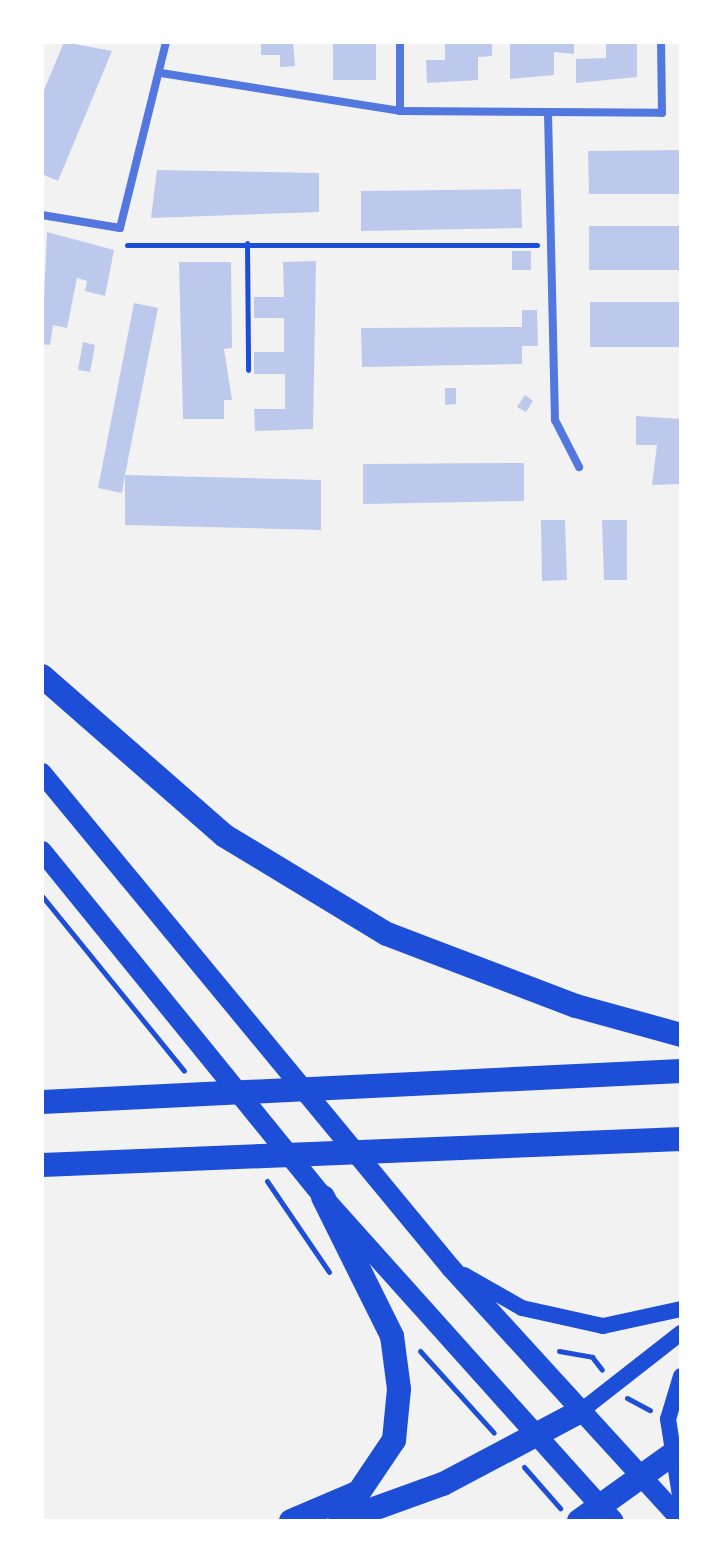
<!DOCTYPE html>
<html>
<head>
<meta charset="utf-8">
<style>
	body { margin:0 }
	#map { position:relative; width:723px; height:1563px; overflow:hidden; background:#f2f2f2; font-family:Karla,sans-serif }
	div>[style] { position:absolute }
	.building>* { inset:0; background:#bdc9ec }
	.path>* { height:5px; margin:-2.5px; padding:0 2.5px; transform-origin:2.5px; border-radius:2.5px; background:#1d4ed8 }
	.minor>* { height:8px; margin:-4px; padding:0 4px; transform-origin:4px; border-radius:4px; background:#5277de }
	.secondary>* { height:16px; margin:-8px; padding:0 8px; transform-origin:8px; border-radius:8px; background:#1d4ed8 }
	.primary>* { height:20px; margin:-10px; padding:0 10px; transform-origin:10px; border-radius:10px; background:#1d4ed8 }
	.motorway>* { height:24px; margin:-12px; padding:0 12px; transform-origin:12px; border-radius:12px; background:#1d4ed8 }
	span { translate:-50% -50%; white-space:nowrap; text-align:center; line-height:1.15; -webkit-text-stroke:7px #fff; paint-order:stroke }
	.frame { position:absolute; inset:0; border:44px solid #fff; pointer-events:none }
</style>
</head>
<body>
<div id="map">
	<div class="building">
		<i style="clip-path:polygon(64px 42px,112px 51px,58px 181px,42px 174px,42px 95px)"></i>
		<i style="clip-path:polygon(261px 42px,293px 42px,295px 66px,280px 67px,280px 55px,261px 55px)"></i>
		<i style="clip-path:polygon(445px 42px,492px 42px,492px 56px,478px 57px,478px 80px,427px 83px,426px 60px,445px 60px)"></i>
		<i style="clip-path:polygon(574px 42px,574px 54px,554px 52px,554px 75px,510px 79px,510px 44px)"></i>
		<i style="clip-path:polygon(606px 42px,637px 42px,637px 77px,576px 83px,576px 59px,606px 58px)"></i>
		<i style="clip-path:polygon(333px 43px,376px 43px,376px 80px,333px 80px)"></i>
		<i style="clip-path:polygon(681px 150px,681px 194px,589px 194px,588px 151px)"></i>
		<i style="clip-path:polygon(157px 170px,319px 173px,319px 212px,151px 218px)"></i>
		<i style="clip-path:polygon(521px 189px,522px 228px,361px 231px,361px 191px)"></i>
		<i style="clip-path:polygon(589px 226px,681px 226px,681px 270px,589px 270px)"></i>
		<i style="clip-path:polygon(47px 232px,114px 250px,105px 296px,85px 291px,87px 281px,77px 278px,67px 328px,53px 325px,50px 345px,42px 344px)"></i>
		<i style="clip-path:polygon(512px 251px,531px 251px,531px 270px,512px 270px)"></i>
		<i style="clip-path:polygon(316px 261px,313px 429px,255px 431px,254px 409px,285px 409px,285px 374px,254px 374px,254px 352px,284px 352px,284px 318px,254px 318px,254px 297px,284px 297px,283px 262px)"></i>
		<i style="clip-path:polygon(179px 262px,231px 262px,232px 348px,224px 349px,232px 400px,224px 400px,224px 419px,183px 419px)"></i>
		<i style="clip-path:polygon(590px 302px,681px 302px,681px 347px,590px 347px)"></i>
		<i style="clip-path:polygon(134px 303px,158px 308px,125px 475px,321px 480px,321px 530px,125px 525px,125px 475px,122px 493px,98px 488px)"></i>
		<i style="clip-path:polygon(522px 310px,537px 310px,538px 346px,522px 346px,522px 364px,362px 367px,361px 328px,522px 327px)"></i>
		<i style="clip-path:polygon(83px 342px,95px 345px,90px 372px,78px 370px)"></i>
		<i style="clip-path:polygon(445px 388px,456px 388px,456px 404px,445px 405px)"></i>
		<i style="clip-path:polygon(525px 395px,533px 401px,526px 412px,517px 407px)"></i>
		<i style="clip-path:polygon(636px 416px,681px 419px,681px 484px,652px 485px,657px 445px,636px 445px)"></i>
		<i style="clip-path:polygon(524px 463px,524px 501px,363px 504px,363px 464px)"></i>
		<i style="clip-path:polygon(541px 520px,565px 520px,567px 580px,542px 581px)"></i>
		<i style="clip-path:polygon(602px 520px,627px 520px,627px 580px,604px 580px)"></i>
	</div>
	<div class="path">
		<i style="left:247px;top:243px;width:127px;rotate:89.5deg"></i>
		<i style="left:127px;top:245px;width:410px"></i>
		<i style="left:42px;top:896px;width:225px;rotate:50.9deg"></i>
		<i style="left:267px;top:1181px;width:110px;rotate:55.7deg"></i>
		<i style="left:420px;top:1351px;width:110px;rotate:47.9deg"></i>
		<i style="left:559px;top:1351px;width:34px;rotate:10deg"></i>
		<i style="left:592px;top:1357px;width:16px;rotate:52deg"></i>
		<i style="left:627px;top:1398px;width:26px;rotate:28deg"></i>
		<i style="left:524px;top:1467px;width:55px;rotate:48.7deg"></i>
	</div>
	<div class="minor">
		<i style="left:400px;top:42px;width:69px;rotate:90deg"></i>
		<i style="left:161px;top:73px;width:242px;rotate:9deg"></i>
		<i style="left:400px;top:111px;width:262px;rotate:0.4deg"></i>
		<i style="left:662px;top:113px;width:71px;rotate:-90.8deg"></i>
		<i style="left:548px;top:113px;width:307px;rotate:88.7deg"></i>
		<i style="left:555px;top:420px;width:53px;rotate:62.9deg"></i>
		<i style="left:42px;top:215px;width:79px;rotate:9.5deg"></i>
		<i style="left:120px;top:228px;width:192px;rotate:-76.1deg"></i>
	</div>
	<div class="secondary">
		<i style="left:464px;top:1275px;width:67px;rotate:29.6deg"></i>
		<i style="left:522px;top:1308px;width:83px;rotate:12.5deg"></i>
		<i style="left:603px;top:1326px;width:80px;rotate:-12.3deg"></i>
		<i style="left:681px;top:1376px;width:45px;rotate:106.8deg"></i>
		<i style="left:668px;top:1419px;width:84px;rotate:81.1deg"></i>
		<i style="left:581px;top:1411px;width:127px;rotate:-38deg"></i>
	</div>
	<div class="primary">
		<i style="left:42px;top:773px;width:642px;rotate:50.43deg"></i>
		<i style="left:451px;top:1268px;width:341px;rotate:47.6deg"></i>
		<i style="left:42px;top:851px;width:446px;rotate:50.9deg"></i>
		<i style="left:323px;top:1197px;width:435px;rotate:48.1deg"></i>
	</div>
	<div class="motorway">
		<i style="left:42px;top:676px;width:243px;rotate:41.2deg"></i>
		<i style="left:225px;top:836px;width:189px;rotate:31.2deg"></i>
		<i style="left:387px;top:934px;width:202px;rotate:20.9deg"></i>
		<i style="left:576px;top:1006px;width:109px;rotate:15.4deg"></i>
		<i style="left:42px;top:1102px;width:640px;rotate:-2.78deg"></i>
		<i style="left:42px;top:1165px;width:640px;rotate:-2.33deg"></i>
		<i style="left:291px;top:1521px;width:74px;rotate:-23.1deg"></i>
		<i style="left:359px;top:1492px;width:63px;rotate:-56.1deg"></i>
		<i style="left:394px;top:1440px;width:51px;rotate:-84.4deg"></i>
		<i style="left:399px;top:1389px;width:53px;rotate:-97.5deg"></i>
		<i style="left:392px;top:1336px;width:155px;rotate:-116.4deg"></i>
		<i style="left:340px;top:1521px;width:109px;rotate:-19.8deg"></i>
		<i style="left:443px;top:1484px;width:156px;rotate:-27.9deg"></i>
		<i style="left:579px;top:1521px;width:125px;rotate:-35.6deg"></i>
	</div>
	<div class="frame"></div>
</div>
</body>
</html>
